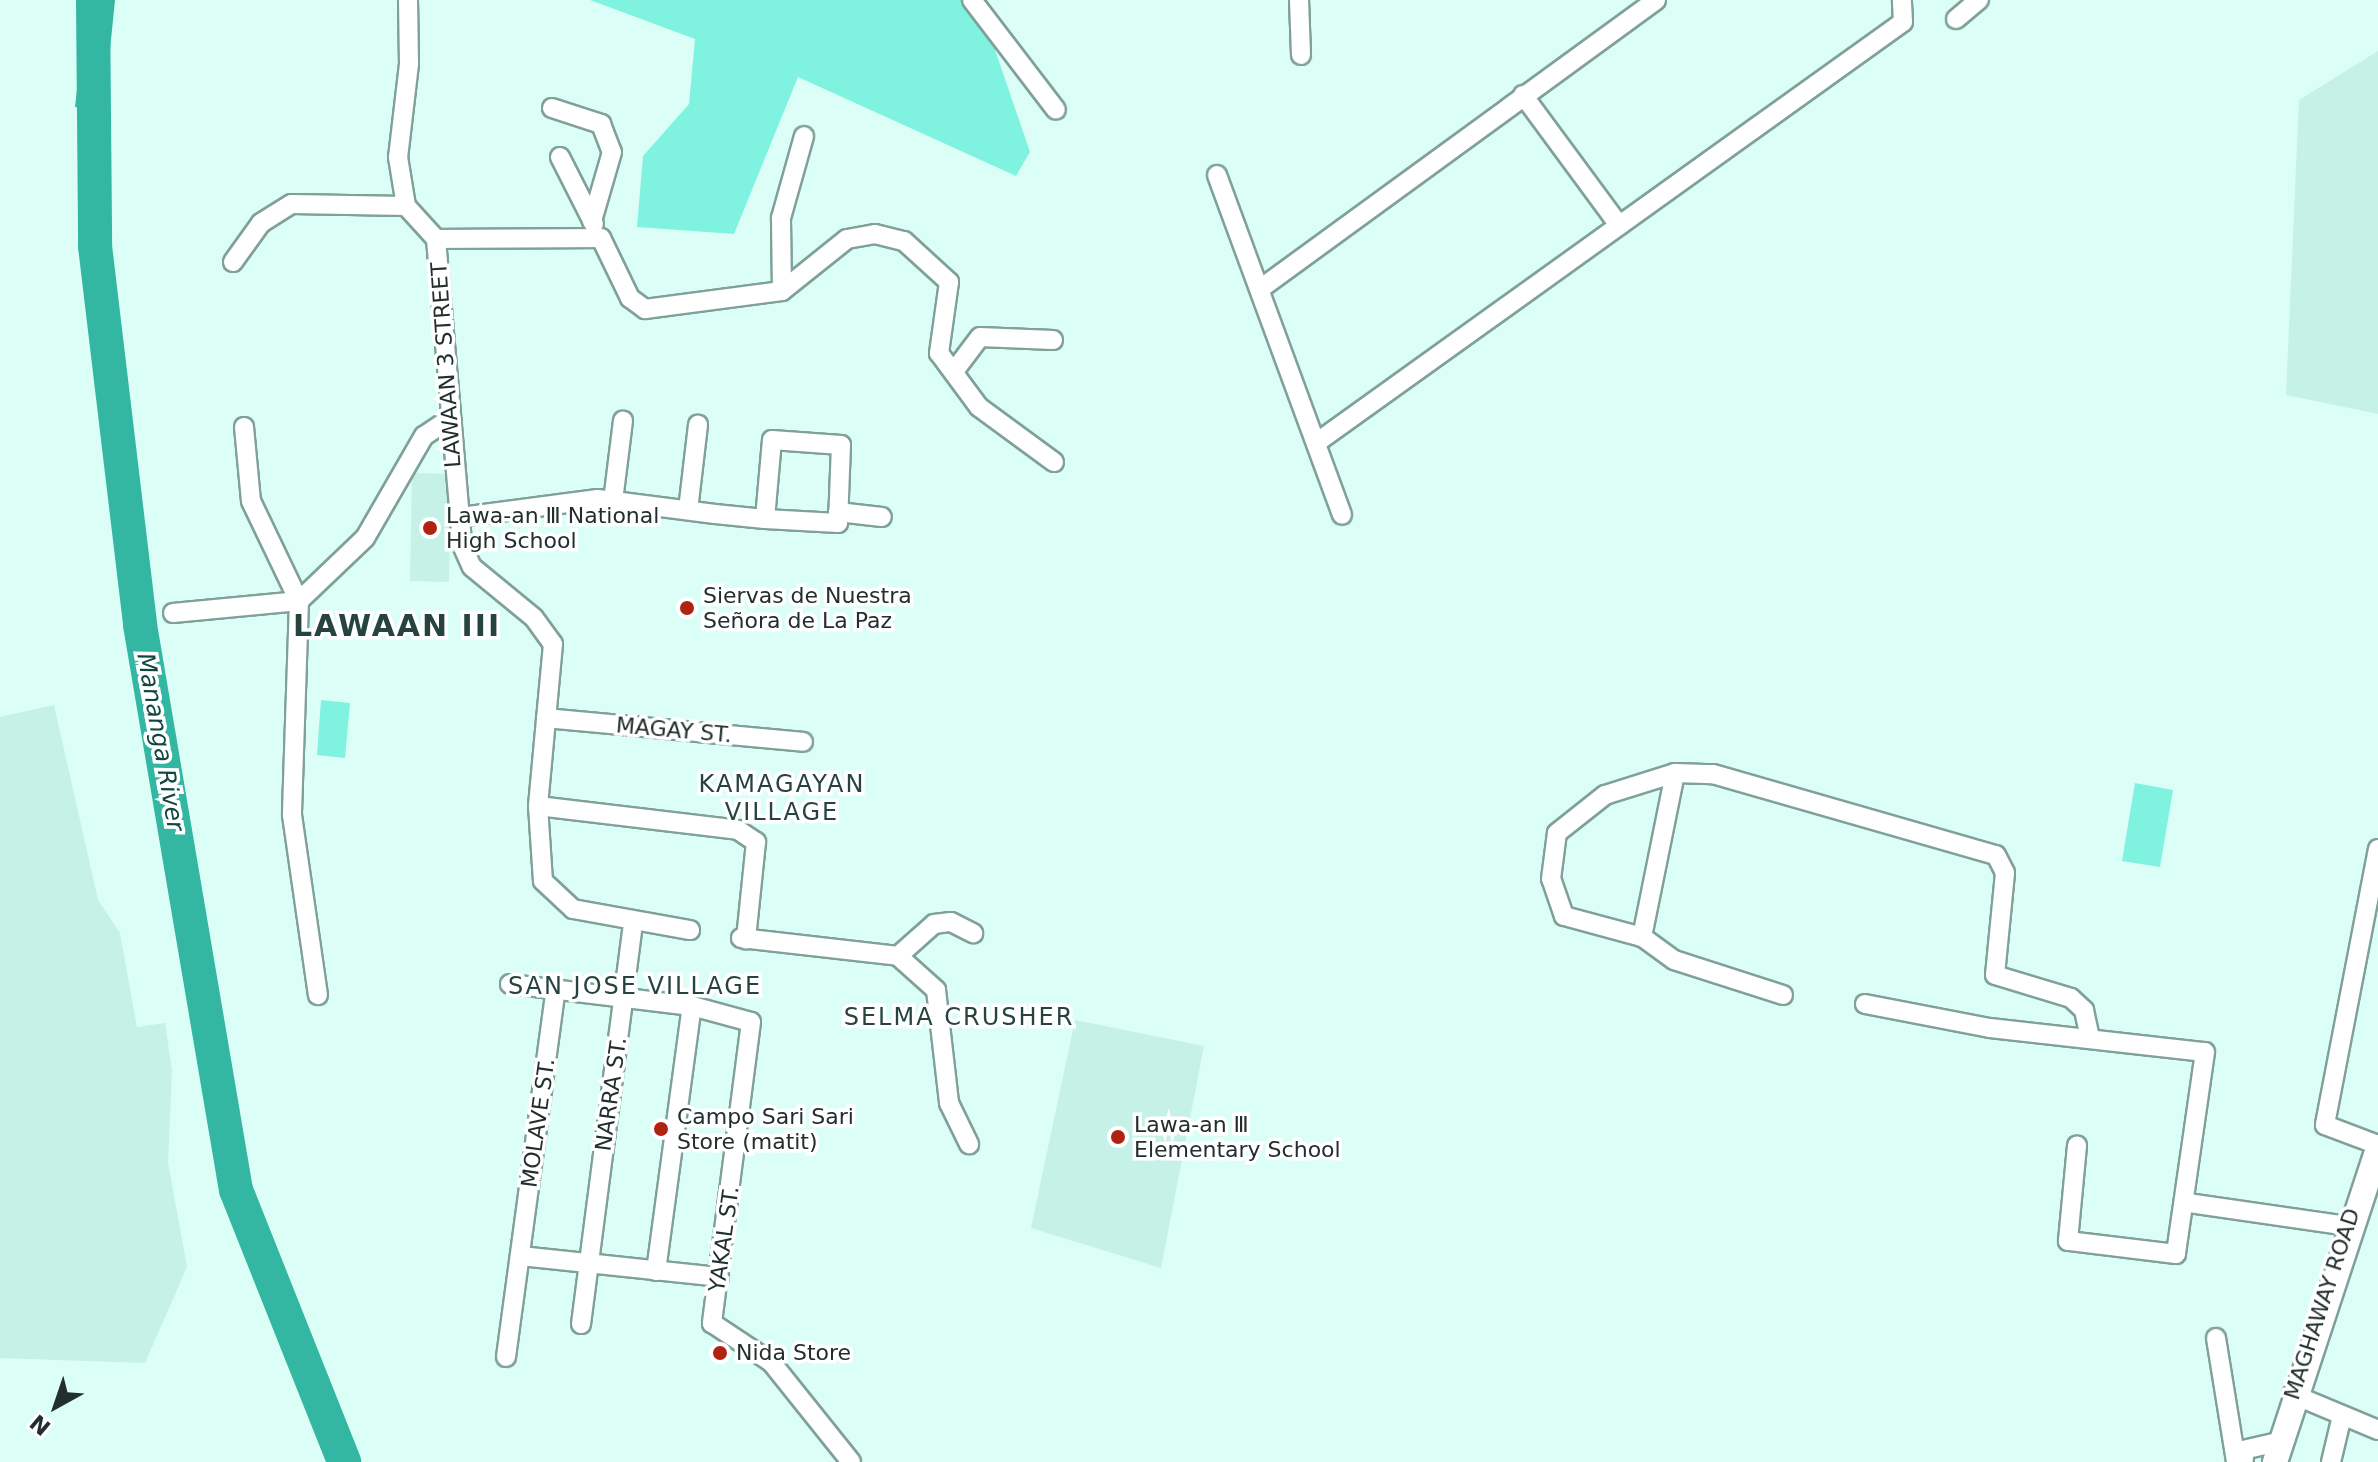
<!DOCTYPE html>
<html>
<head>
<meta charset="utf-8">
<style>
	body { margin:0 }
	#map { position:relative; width:2378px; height:1462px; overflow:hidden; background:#dbfef6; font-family:"DejaVu Sans",sans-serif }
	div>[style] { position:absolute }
	.built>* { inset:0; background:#c6f1e7 }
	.green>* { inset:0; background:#7ff3df }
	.water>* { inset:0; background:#33b7a3 }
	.river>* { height:34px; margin:-17px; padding:0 17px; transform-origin:17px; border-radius:17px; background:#33b7a3 }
	.roads { filter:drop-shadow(2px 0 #80a09a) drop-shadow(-2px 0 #80a09a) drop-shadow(0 2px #80a09a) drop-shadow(0 -2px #80a09a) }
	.street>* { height:18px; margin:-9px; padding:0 9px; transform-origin:9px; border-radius:9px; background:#fff }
	.secondary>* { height:24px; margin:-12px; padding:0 12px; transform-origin:12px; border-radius:12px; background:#fff }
	.dots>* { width:22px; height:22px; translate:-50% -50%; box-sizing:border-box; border:4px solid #fff; border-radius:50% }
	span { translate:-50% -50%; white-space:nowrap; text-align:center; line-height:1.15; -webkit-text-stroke:7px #fff; paint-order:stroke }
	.street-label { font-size:22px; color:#222f2c }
	.poi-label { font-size:22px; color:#222f2c }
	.left { translate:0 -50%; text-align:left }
	.water-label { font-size:24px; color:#10473f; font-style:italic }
	.neighbourhood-label { font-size:24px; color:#26433e; letter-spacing:2px }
	.district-label { font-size:30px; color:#26433e; font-weight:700; letter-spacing:2px }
	.north { position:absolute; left:16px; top:1366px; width:80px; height:80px; -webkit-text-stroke:6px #fff; paint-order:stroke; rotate:220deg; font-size:22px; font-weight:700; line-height:32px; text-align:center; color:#222f2c }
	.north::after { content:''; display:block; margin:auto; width:28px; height:36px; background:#222f2c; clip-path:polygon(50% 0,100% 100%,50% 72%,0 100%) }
</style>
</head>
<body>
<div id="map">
	<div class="built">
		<i style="clip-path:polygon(2378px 51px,2378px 414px,2286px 395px,2299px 100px)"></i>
		<i style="clip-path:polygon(412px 473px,451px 474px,449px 582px,410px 581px)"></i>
		<i style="clip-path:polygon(54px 705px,98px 900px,120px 933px,137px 1027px,165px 1023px,172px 1071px,168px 1163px,187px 1267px,145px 1363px,0 1358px,0 717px)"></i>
		<i style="clip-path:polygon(1075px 1020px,1204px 1046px,1161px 1268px,1031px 1228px)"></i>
	</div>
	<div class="green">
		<i style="clip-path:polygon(590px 0,978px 0,1030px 152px,1016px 176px,798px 77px,734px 234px,637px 227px,643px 156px,689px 104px,695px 39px)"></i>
		<i style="clip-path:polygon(321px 700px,350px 703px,345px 758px,317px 755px)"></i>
		<i style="clip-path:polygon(2135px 783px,2173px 790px,2160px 867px,2122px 861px)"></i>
	</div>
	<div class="water">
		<i style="clip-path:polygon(87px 0,115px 0,104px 109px,75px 107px)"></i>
	</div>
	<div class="river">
		<i style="left:93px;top:0;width:246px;rotate:89.5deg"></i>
		<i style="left:95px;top:246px;width:382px;rotate:83.2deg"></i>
		<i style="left:140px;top:625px;width:573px;rotate:80.36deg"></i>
		<i style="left:236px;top:1190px;width:293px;rotate:68.3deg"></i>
	</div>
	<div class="roads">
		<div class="street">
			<i style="left:408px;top:0;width:64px;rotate:89.1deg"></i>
			<i style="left:409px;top:64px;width:94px;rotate:96.7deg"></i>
			<i style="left:398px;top:157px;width:50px;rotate:80.7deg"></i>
			<i style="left:406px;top:206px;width:45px;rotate:47.7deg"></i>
			<i style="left:436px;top:239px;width:307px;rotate:85.1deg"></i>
			<i style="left:462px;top:545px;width:24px;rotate:66deg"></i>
			<i style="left:472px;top:567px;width:80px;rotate:39.4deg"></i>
			<i style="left:534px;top:618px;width:32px;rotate:54deg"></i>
			<i style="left:553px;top:644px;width:163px;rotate:95.3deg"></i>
			<i style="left:538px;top:806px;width:75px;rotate:86.2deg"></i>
			<i style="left:543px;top:881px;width:41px;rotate:43deg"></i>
			<i style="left:573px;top:909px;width:119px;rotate:10.2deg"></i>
			<i style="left:972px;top:0;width:138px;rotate:52.6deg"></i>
			<i style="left:1299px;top:0;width:55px;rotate:87.9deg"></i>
			<i style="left:1956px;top:19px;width:30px;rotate:-40deg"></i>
			<i style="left:1523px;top:95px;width:162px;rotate:53.6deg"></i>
			<i style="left:552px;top:108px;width:52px;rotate:18.1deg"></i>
			<i style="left:601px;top:124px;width:30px;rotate:69deg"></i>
			<i style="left:612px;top:152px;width:72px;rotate:106.2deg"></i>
			<i style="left:560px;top:157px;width:75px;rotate:63.1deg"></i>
			<i style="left:1217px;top:175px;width:362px;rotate:69.8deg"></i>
			<i style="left:436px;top:239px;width:165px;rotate:-0.3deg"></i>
			<i style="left:601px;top:238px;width:67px;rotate:64.2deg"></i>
			<i style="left:630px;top:298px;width:19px;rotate:36deg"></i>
			<i style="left:645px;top:309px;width:138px;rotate:-7.5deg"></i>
			<i style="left:782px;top:291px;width:83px;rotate:-38.7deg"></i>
			<i style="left:847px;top:239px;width:28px;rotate:-10deg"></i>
			<i style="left:875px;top:234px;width:30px;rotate:14deg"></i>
			<i style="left:904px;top:241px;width:61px;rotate:42.3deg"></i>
			<i style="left:949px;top:282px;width:72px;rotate:98deg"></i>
			<i style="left:939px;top:353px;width:67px;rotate:53.5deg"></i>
			<i style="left:979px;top:407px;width:93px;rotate:36.3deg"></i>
			<i style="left:233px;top:262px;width:48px;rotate:-54.3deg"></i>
			<i style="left:261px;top:223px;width:36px;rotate:-32deg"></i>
			<i style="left:292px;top:204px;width:114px;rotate:1deg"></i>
			<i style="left:1260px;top:289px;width:490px;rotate:-36.1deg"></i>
			<i style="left:782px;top:291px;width:73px;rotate:-90.8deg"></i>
			<i style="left:781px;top:218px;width:85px;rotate:-74.3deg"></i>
			<i style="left:955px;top:370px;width:41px;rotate:-52.9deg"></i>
			<i style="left:980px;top:337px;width:73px;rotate:2.4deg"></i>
			<i style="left:244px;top:427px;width:74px;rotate:84.6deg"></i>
			<i style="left:251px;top:501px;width:111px;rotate:64.4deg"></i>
			<i style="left:299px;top:601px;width:214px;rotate:91.9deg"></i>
			<i style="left:292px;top:815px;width:182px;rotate:81.8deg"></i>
			<i style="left:1316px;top:443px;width:722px;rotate:-35.65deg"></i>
			<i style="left:1903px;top:22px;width:22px;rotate:-93deg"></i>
			<i style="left:613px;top:501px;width:81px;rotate:-82.9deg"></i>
			<i style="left:688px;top:510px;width:86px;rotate:-83.3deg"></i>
			<i style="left:838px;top:512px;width:44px;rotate:6.5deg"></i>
			<i style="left:461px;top:517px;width:138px;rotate:-7.5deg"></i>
			<i style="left:598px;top:499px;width:118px;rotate:7.3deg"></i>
			<i style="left:715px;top:514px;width:50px;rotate:5.7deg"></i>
			<i style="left:765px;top:519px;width:73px;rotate:3.1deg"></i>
			<i style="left:838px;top:523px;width:78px;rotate:-87.8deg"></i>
			<i style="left:841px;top:445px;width:69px;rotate:-175.9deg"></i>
			<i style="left:772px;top:440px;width:79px;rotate:95.1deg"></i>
			<i style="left:173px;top:613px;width:127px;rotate:-5.4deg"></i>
			<i style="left:299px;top:601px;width:91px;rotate:-43.7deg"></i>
			<i style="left:365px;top:538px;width:118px;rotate:-60deg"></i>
			<i style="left:424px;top:436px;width:30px;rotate:-34deg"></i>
			<i style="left:546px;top:718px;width:258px;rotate:5.3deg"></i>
			<i style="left:538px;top:806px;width:201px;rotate:6.8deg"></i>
			<i style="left:738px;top:830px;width:22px;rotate:34deg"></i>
			<i style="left:756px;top:842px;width:98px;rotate:95.9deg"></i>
			<i style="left:2378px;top:849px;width:281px;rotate:100.9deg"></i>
			<i style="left:2325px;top:1125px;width:57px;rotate:20.7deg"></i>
			<i style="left:1642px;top:937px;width:167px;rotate:-78.6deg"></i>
			<i style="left:741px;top:938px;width:158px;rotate:6.5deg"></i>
			<i style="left:898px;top:956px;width:51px;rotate:41.8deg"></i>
			<i style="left:936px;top:990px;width:114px;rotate:83.4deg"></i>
			<i style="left:949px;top:1103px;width:46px;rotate:64deg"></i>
			<i style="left:898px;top:956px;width:48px;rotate:-41.6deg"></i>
			<i style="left:934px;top:924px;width:17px;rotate:-7deg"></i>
			<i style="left:951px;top:922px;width:25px;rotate:27deg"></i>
			<i style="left:510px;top:984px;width:183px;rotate:6.9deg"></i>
			<i style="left:692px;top:1006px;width:61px;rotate:15.2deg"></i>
			<i style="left:751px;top:1022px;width:304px;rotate:97.4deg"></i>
			<i style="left:712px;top:1323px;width:71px;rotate:33.5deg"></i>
			<i style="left:771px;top:1362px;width:128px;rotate:51.3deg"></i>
			<i style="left:1783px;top:995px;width:114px;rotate:-162.2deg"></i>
			<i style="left:1674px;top:960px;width:39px;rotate:-144deg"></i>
			<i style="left:1642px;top:937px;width:81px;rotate:-164.9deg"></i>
			<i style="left:1564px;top:916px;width:39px;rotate:-109deg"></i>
			<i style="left:1551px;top:879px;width:46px;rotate:-82.6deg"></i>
			<i style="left:1557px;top:833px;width:61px;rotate:-38.4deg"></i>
			<i style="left:1605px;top:795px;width:73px;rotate:-17.4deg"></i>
			<i style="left:1675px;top:773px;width:38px;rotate:2deg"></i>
			<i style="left:1713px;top:774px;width:294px;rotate:16deg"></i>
			<i style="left:1996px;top:855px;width:20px;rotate:63deg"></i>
			<i style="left:2005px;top:873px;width:102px;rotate:95.6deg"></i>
			<i style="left:1995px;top:975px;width:79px;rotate:16.8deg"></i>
			<i style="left:2071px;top:998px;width:18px;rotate:43deg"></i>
			<i style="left:2084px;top:1010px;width:29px;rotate:78deg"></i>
			<i style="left:1865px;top:1004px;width:127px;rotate:10.9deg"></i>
			<i style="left:1990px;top:1028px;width:216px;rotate:6.4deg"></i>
			<i style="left:2205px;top:1052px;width:204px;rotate:98.2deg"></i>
			<i style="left:2176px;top:1254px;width:109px;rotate:-173.1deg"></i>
			<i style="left:2068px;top:1241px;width:96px;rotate:-84.6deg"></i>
			<i style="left:2188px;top:1203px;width:162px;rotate:8.2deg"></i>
			<i style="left:520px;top:1256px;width:200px;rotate:6deg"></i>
			<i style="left:656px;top:1271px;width:267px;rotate:-82.3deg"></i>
			<i style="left:581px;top:1324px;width:405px;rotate:-82.6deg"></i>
			<i style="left:2216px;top:1338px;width:126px;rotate:80.8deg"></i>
			<i style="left:506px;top:1357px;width:371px;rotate:-82.3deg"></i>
			<i style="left:2292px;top:1394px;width:93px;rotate:22.7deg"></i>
			<i style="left:2244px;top:1459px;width:9px;rotate:-96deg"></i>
			<i style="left:2243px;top:1450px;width:37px;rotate:-13deg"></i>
			<i style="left:2331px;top:1462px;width:43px;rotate:-76.6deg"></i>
		</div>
		<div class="secondary">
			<i style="left:2275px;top:1462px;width:330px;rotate:-71.8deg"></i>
		</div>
	</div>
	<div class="dots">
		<i style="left:430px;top:528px;background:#b12311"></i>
		<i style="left:687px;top:608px;background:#b12311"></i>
		<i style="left:661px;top:1129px;background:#b12311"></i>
		<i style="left:1118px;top:1137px;background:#b12311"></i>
		<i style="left:720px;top:1353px;background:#b12311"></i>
	</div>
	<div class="street-label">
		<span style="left:446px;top:365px;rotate:-94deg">LAWAAN 3 STREET</span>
		<span style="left:674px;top:730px;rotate:5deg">MAGAY ST.</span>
		<span style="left:611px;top:1094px;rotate:-82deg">NARRA ST.</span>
		<span style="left:538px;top:1123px;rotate:-82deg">MOLAVE ST.</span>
		<span style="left:724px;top:1239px;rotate:-82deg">YAKAL ST.</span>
		<span style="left:2322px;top:1304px;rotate:-72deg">MAGHAWAY ROAD</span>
	</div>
	<div class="poi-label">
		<span class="left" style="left:446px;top:528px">Lawa-an Ⅲ National<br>High School</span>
		<span class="left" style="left:703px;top:608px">Siervas de Nuestra<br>Señora de La Paz</span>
		<span class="left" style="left:677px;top:1129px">Campo Sari Sari<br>Store (matit)</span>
		<span class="left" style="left:1134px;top:1137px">Lawa-an Ⅲ<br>Elementary School</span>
		<span class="left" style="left:736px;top:1353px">Nida Store</span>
	</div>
	<div class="water-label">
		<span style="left:160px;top:742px;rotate:80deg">Mananga River</span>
	</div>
	<div class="neighbourhood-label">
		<span style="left:782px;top:799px">KAMAGAYAN<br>VILLAGE</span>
		<span style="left:635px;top:987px">SAN JOSE VILLAGE</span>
		<span style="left:959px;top:1018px">SELMA CRUSHER</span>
	</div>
	<div class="district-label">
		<span style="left:397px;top:626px">LAWAAN III</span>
	</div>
	<div class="north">N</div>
</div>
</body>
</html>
